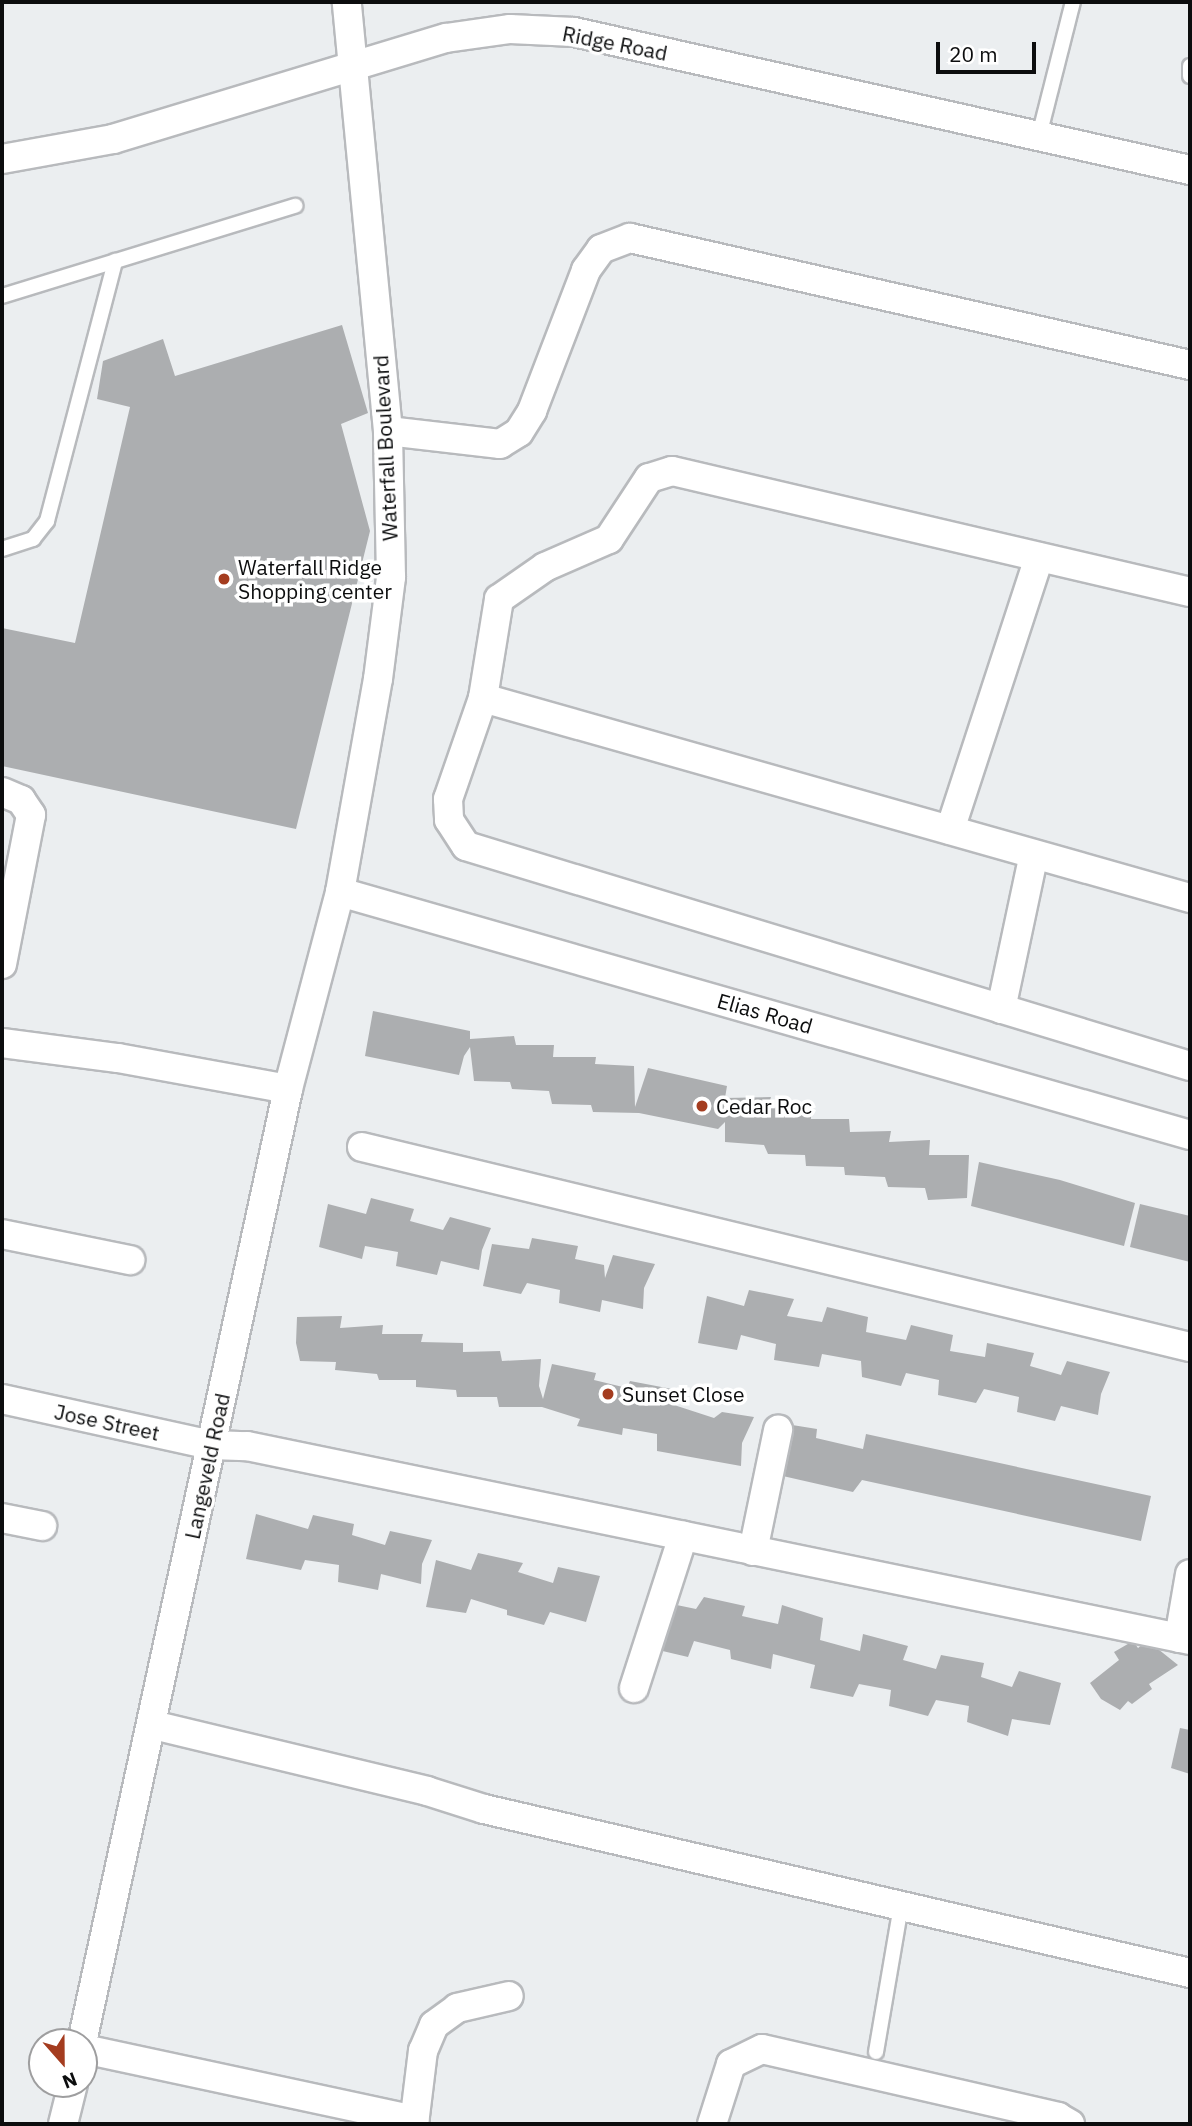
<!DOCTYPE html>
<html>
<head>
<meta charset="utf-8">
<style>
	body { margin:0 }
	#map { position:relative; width:1192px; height:2126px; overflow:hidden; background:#ebeef0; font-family:"IBM Plex Sans",sans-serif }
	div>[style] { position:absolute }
	.building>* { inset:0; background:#acaeb0 }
	.roads { filter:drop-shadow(2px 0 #b8babd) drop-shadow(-2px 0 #b8babd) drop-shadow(0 2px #b8babd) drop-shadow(0 -2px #b8babd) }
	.service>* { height:14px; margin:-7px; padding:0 7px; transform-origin:7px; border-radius:7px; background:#fff }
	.minor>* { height:28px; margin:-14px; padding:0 14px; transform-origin:14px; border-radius:14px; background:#fff }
	.dots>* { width:19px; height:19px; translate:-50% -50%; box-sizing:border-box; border:4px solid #fff; border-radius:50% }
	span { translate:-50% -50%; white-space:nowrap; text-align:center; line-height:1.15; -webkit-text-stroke:7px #fff; paint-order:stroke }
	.street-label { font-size:21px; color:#0c0d0e }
	.poi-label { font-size:21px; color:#0c0d0e }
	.left { translate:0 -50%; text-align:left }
	.frame { position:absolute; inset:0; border:4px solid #0c0d0e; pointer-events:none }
	.north { position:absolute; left:28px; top:2028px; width:70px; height:70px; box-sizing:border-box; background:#fff; border:2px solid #9e9e9f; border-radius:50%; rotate:159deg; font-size:19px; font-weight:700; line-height:28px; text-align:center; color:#0c0d0e }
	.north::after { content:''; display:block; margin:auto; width:24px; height:32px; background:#a43c1f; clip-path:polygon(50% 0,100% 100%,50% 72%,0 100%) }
	.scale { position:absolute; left:936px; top:42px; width:100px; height:32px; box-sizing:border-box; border:4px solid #0c0d0e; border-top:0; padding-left:9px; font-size:21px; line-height:24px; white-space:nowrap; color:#0c0d0e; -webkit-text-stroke:5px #fff; paint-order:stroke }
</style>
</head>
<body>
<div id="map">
	<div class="building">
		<i style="clip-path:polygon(342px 325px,368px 413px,341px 424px,370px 531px,296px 829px,2px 766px,2px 628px,75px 643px,130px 407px,97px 399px,103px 361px,163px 339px,175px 376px)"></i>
		<i style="clip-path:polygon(373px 1011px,470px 1031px,470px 1039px,514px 1036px,516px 1045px,554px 1045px,553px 1057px,596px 1057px,595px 1064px,634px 1066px,635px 1107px,648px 1068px,727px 1086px,725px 1098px,771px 1097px,768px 1107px,811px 1110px,811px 1119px,849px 1119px,850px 1132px,891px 1131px,889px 1142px,930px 1140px,929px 1155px,969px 1155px,967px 1198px,928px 1200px,925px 1188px,888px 1187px,885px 1177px,845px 1175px,844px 1167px,806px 1166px,805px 1155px,768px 1154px,764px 1145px,725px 1142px,725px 1122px,718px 1129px,639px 1113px,593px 1112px,591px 1105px,552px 1104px,549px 1091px,512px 1089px,510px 1082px,474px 1081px,470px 1047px,464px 1056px,459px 1075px,365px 1056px)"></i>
		<i style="clip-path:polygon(979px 1162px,1060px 1180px,1135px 1203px,1124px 1246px,971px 1206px)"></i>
		<i style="clip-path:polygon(371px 1198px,414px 1209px,410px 1221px,443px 1230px,450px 1217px,491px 1228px,482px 1250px,479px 1270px,441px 1261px,437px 1275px,396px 1266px,398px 1252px,365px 1246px,362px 1259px,319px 1247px,328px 1204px,366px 1214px)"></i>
		<i style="clip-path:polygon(1140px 1204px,1190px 1216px,1190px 1262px,1130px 1247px)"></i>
		<i style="clip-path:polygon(532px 1238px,578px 1246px,575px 1259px,604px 1265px,605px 1278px,613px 1255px,655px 1264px,644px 1288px,643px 1309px,602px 1300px,600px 1312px,559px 1303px,560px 1290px,527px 1283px,521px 1294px,483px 1286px,492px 1244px,529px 1249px)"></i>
		<i style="clip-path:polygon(749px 1290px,794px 1299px,787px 1316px,822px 1322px,827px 1307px,868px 1317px,866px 1332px,906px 1340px,911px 1325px,953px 1335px,950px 1351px,985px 1357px,987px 1343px,1034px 1353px,1030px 1366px,1061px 1375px,1067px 1361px,1110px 1372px,1101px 1394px,1098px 1415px,1061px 1406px,1055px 1421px,1017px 1412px,1019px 1397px,984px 1389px,976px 1403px,938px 1395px,939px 1380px,906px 1373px,901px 1386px,862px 1377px,861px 1361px,822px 1354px,819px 1367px,774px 1360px,776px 1344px,741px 1335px,737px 1350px,698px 1343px,707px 1296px,744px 1306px)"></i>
		<i style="clip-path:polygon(342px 1316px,340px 1328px,383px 1325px,382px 1334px,423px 1334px,421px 1342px,463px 1343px,463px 1352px,500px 1351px,502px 1361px,541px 1359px,539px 1386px,543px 1399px,552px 1364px,596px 1373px,594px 1380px,627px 1388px,630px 1381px,672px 1389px,671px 1404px,714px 1418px,722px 1412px,754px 1417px,742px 1443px,741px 1466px,657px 1451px,657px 1434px,623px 1428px,622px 1435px,577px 1426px,580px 1419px,542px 1407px,499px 1407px,497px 1397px,457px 1397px,456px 1390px,416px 1387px,416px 1380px,379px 1380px,377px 1374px,335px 1370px,336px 1362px,300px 1361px,296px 1343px,297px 1317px)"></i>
		<i style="clip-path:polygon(786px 1424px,817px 1429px,816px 1438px,863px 1449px,866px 1434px,1151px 1496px,1141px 1541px,862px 1480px,853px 1492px,774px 1474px)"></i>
		<i style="clip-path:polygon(256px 1514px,308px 1529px,313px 1515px,354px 1524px,352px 1535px,385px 1545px,390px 1531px,432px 1540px,422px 1564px,421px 1584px,381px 1574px,378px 1590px,338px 1582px,339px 1565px,305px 1560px,301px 1570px,246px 1559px)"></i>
		<i style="clip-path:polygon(478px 1553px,523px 1563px,518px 1572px,553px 1583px,558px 1567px,600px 1576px,586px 1622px,550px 1612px,544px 1625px,507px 1615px,507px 1610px,471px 1599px,466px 1613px,426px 1607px,436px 1560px,471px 1570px)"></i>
		<i style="clip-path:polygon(704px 1597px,745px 1606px,742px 1616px,778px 1624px,782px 1605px,823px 1618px,820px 1640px,860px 1651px,863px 1634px,908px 1646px,903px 1660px,936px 1669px,941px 1655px,984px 1663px,981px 1677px,1012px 1687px,1019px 1671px,1061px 1683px,1050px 1725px,1012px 1719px,1008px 1736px,967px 1722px,969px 1706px,936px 1700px,928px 1716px,889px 1706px,891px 1690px,859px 1684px,853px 1697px,810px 1688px,815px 1665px,773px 1654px,771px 1669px,731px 1659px,730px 1650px,694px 1641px,688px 1657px,654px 1649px,667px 1603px,696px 1609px)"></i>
		<i style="clip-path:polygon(1152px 1637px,1158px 1649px,1178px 1665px,1149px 1684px,1152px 1689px,1132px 1704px,1128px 1701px,1120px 1710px,1101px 1699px,1090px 1683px,1119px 1660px,1114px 1652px,1133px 1641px,1138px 1648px)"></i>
		<i style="clip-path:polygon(1180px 1728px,1190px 1730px,1190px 1774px,1171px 1768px)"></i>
	</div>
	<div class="roads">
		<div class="service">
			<i style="left:1190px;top:66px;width:10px;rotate:90deg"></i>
			<i style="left:1039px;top:136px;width:138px;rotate:-75.8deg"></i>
			<i style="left:2px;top:296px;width:307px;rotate:-17.1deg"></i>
			<i style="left:2px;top:549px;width:33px;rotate:-18deg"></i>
			<i style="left:33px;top:539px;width:23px;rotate:-52deg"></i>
			<i style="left:47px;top:521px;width:269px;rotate:-75.3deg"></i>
			<i style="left:876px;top:2052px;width:148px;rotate:-80.3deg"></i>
		</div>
		<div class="minor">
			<i style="left:2px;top:159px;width:113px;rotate:-10.2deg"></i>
			<i style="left:113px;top:139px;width:348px;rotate:-16.9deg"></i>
			<i style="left:446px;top:38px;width:65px;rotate:-8deg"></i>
			<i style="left:510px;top:29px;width:64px;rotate:2.7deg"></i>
			<i style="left:574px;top:32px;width:631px;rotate:12.63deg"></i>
			<i style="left:388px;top:431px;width:113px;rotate:6.6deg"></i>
			<i style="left:500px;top:444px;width:22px;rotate:-32deg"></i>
			<i style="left:519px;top:432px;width:25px;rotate:-58deg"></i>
			<i style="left:532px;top:411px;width:151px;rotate:-69deg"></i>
			<i style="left:586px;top:270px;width:26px;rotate:-54deg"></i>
			<i style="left:601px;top:249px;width:31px;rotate:-21deg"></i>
			<i style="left:630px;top:238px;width:574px;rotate:12.78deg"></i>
			<i style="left:1190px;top:592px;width:532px;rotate:-166.85deg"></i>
			<i style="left:672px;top:471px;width:24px;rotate:163deg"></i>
			<i style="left:649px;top:478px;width:73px;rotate:123.3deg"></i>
			<i style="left:609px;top:539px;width:70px;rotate:156.4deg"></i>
			<i style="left:545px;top:567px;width:56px;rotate:145.2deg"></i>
			<i style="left:499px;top:599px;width:100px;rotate:99.2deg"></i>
			<i style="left:483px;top:698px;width:735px;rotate:15.8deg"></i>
			<i style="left:483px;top:698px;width:107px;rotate:109.1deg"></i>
			<i style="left:448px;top:799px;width:21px;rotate:87deg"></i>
			<i style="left:449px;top:820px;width:31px;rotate:57deg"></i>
			<i style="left:466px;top:846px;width:757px;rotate:16.9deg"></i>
			<i style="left:2px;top:792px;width:21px;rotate:23deg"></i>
			<i style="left:21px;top:800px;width:18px;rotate:56deg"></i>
			<i style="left:31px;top:815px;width:152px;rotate:101deg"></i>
			<i style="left:950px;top:830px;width:287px;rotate:-71.9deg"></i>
			<i style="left:340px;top:892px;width:884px;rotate:15.95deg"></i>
			<i style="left:1001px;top:1009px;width:158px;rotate:-78deg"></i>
			<i style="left:2px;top:1043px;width:117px;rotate:7.4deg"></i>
			<i style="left:118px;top:1058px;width:173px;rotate:10.3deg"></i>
			<i style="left:362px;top:1147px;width:852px;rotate:13.58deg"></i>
			<i style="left:2px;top:1234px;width:131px;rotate:11.5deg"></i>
			<i style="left:2px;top:1399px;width:214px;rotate:12.4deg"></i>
			<i style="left:211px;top:1445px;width:36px;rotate:2deg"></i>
			<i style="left:247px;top:1446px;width:963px;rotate:11.63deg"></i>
			<i style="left:2px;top:1518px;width:41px;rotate:11.3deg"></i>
			<i style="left:753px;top:1551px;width:124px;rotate:-78.3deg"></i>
			<i style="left:1179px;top:1638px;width:65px;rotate:-80.2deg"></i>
			<i style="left:634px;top:1688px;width:160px;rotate:-72.1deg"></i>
			<i style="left:153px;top:1725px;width:282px;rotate:13.5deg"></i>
			<i style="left:427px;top:1791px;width:60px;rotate:17.5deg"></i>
			<i style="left:484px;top:1809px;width:725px;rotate:13.08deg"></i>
			<i style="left:82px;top:2042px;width:975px;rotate:-77.8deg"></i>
			<i style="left:288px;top:1089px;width:204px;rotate:-75.2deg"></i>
			<i style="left:340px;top:892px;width:216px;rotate:-79.9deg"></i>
			<i style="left:378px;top:679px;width:103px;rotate:-82.7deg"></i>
			<i style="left:391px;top:577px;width:146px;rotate:-91.2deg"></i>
			<i style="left:388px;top:431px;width:431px;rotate:-95.5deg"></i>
			<i style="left:84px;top:2049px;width:338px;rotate:12.1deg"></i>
			<i style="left:63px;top:2124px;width:41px;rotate:-76deg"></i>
			<i style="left:414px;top:2124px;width:74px;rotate:-83deg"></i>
			<i style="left:423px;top:2051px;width:28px;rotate:-67deg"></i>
			<i style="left:434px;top:2025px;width:29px;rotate:-36deg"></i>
			<i style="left:457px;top:2008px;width:53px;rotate:-13deg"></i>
			<i style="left:712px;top:2124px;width:63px;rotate:-72.4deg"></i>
			<i style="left:731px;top:2064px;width:34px;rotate:-26deg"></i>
			<i style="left:762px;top:2049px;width:304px;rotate:12.9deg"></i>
			<i style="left:1058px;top:2117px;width:14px;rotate:30deg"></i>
		</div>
	</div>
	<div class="dots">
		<i style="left:224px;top:579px;background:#a43c1f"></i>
		<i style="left:702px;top:1106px;background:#a43c1f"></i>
		<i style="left:608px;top:1394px;background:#a43c1f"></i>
	</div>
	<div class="street-label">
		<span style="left:615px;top:43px;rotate:11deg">Ridge Road</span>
		<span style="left:385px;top:448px;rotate:-93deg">Waterfall Boulevard</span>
		<span style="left:765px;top:1013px;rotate:16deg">Elias Road</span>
		<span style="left:107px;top:1422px;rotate:12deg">Jose Street</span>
		<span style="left:207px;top:1466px;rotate:-78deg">Langeveld Road</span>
	</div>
	<div class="poi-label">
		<span class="left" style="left:238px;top:579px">Waterfall Ridge<br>Shopping center</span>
		<span class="left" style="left:716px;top:1106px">Cedar Roc</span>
		<span class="left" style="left:622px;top:1394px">Sunset Close</span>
	</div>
	<div class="frame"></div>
	<div class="north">N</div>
	<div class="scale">20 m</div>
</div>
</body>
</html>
